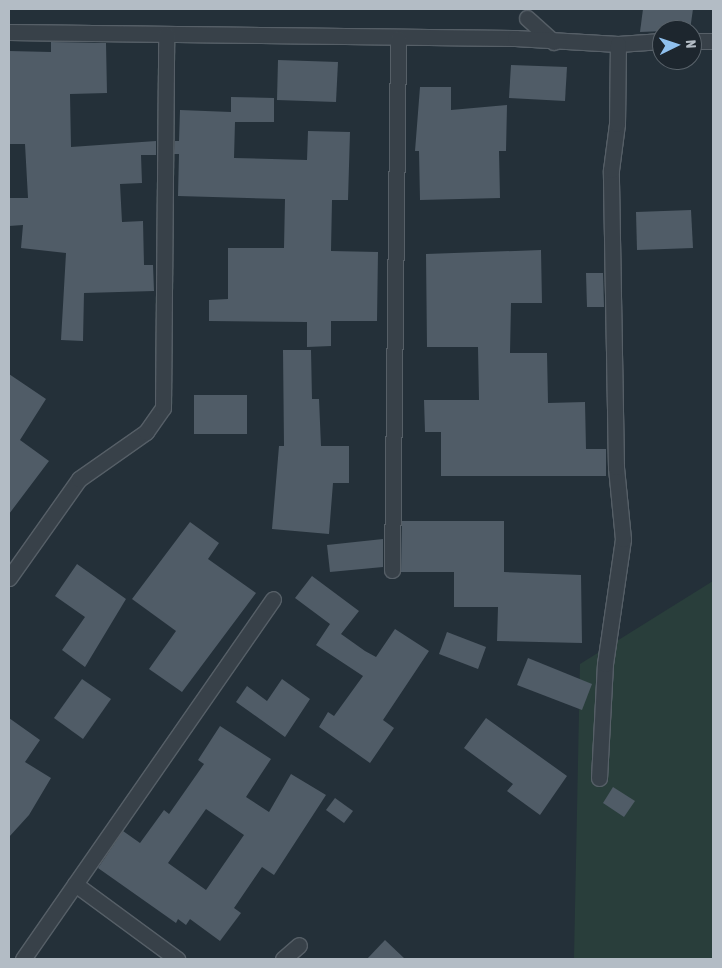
<!DOCTYPE html>
<html>
<head>
<meta charset="utf-8">
<style>
	body { margin:0 }
	#map { position:relative; width:722px; height:968px; overflow:hidden; background:#243039; font-family:"Asap Condensed",sans-serif }
	div>[style] { position:absolute }
	.green>* { inset:0; background:#293e3b }
	.building>* { inset:0; background:#505c67 }
	.roads { filter:drop-shadow(1px 0 #565f67) drop-shadow(-1px 0 #565f67) drop-shadow(0 1px #565f67) drop-shadow(0 -1px #565f67) }
	.minor>* { height:15px; margin:-7.5px; padding:0 7.5px; transform-origin:7.5px; border-radius:7.5px; background:#384149 }
	span { translate:-50% -50%; white-space:nowrap; text-align:center; line-height:1.15; -webkit-text-stroke:4.5px #1d262e; paint-order:stroke }
	.frame { position:absolute; inset:0; border:10px solid #b3bcc5; pointer-events:none }
	.north { position:absolute; left:652px; top:20px; width:50px; height:50px; box-sizing:border-box; background:#1d262e; border:1px solid #59626a; border-radius:50%; rotate:86deg; font-size:14px; font-weight:700; line-height:20px; text-align:center; color:#b3bcc5 }
	.north::after { content:''; display:block; margin:auto; width:18px; height:22px; background:#8fc0ee; clip-path:polygon(50% 0,100% 100%,50% 72%,0 100%) }
</style>
</head>
<body>
<div id="map">
	<div class="green">
		<i style="clip-path:polygon(713px 581px,713px 959px,574px 959px,580px 664px)"></i>
	</div>
	<div class="building">
		<i style="clip-path:polygon(643px 9px,693px 9px,690px 30px,640px 32px)"></i>
		<i style="clip-path:polygon(51px 42px,106px 43px,107px 93px,70px 94px,71px 147px,156px 141px,156px 155px,141px 155px,142px 183px,120px 184px,122px 222px,143px 221px,144px 265px,153px 265px,154px 291px,84px 293px,83px 341px,61px 340px,66px 253px,21px 248px,23px 225px,9px 226px,9px 198px,28px 198px,25px 144px,9px 144px,9px 51px,51px 52px)"></i>
		<i style="clip-path:polygon(278px 60px,338px 62px,336px 102px,277px 100px)"></i>
		<i style="clip-path:polygon(511px 65px,567px 67px,565px 101px,509px 98px)"></i>
		<i style="clip-path:polygon(420px 87px,451px 87px,451px 110px,507px 105px,506px 151px,499px 151px,500px 198px,420px 200px,419px 151px,415px 151px)"></i>
		<i style="clip-path:polygon(231px 97px,274px 98px,274px 122px,235px 122px,234px 158px,307px 160px,308px 131px,350px 132px,348px 200px,332px 200px,331px 251px,378px 252px,377px 321px,331px 321px,331px 346px,307px 347px,307px 322px,209px 321px,209px 300px,228px 299px,228px 248px,284px 248px,285px 199px,178px 196px,179px 154px,174px 154px,175px 141px,179px 141px,180px 110px,231px 112px)"></i>
		<i style="clip-path:polygon(691px 210px,693px 248px,637px 250px,636px 212px)"></i>
		<i style="clip-path:polygon(541px 250px,542px 303px,511px 303px,510px 353px,547px 353px,548px 403px,585px 402px,586px 449px,606px 449px,606px 476px,441px 476px,441px 432px,425px 432px,424px 400px,479px 400px,478px 347px,427px 347px,426px 254px)"></i>
		<i style="clip-path:polygon(586px 273px,603px 273px,604px 307px,587px 307px)"></i>
		<i style="clip-path:polygon(283px 350px,311px 350px,312px 399px,319px 399px,321px 446px,349px 446px,349px 483px,333px 483px,329px 534px,272px 529px,279px 446px,284px 446px)"></i>
		<i style="clip-path:polygon(9px 374px,46px 399px,20px 440px,49px 461px,9px 514px)"></i>
		<i style="clip-path:polygon(194px 395px,247px 395px,247px 434px,194px 434px)"></i>
		<i style="clip-path:polygon(402px 521px,504px 521px,504px 572px,581px 575px,582px 643px,497px 641px,498px 607px,454px 607px,454px 572px,401px 572px)"></i>
		<i style="clip-path:polygon(190px 522px,219px 543px,208px 559px,256px 593px,182px 692px,149px 669px,176px 631px,132px 599px)"></i>
		<i style="clip-path:polygon(383px 539px,383px 567px,330px 572px,327px 545px)"></i>
		<i style="clip-path:polygon(77px 564px,126px 599px,85px 667px,62px 650px,85px 617px,55px 596px)"></i>
		<i style="clip-path:polygon(312px 576px,359px 611px,341px 634px,365px 651px,376px 657px,395px 629px,429px 651px,383px 720px,394px 728px,370px 763px,319px 727px,328px 712px,334px 716px,363px 676px,316px 645px,330px 624px,295px 598px)"></i>
		<i style="clip-path:polygon(447px 632px,486px 647px,478px 669px,439px 654px)"></i>
		<i style="clip-path:polygon(528px 658px,592px 684px,582px 710px,517px 685px)"></i>
		<i style="clip-path:polygon(82px 679px,111px 699px,83px 739px,54px 718px)"></i>
		<i style="clip-path:polygon(282px 679px,310px 699px,285px 737px,236px 702px,247px 686px,267px 701px)"></i>
		<i style="clip-path:polygon(9px 718px,40px 740px,25px 762px,51px 778px,29px 815px,9px 837px)"></i>
		<i style="clip-path:polygon(486px 718px,567px 776px,540px 815px,507px 791px,513px 784px,464px 748px)"></i>
		<i style="clip-path:polygon(evenodd,220px 726px,271px 759px,246px 797px,269px 812px,291px 774px,326px 795px,274px 875px,262px 867px,234px 908px,241px 913px,220px 941px,190px 919px,186px 925px,178px 919px,176px 923px,98px 868px,123px 831px,140px 843px,164px 810px,169px 814px,204px 764px,198px 760px,220px 726px,206px 809px,244px 835px,206px 890px,168px 863px,206px 809px)"></i>
		<i style="clip-path:polygon(613px 787px,635px 801px,624px 817px,603px 803px)"></i>
		<i style="clip-path:polygon(335px 798px,353px 811px,344px 823px,326px 810px)"></i>
		<i style="clip-path:polygon(385px 940px,405px 959px,367px 959px)"></i>
	</div>
	<div class="roads">
		<div class="minor">
			<i style="left:527px;top:18px;width:36px;rotate:42deg"></i>
			<i style="left:9px;top:32px;width:506px;rotate:0.68deg"></i>
			<i style="left:515px;top:38px;width:103px;rotate:3.3deg"></i>
			<i style="left:618px;top:44px;width:44px;rotate:-3.9deg"></i>
			<i style="left:692px;top:41px;width:21px"></i>
			<i style="left:392px;top:570px;width:532px;rotate:-89.35deg"></i>
			<i style="left:9px;top:578px;width:121px;rotate:-54.7deg"></i>
			<i style="left:79px;top:479px;width:82px;rotate:-35deg"></i>
			<i style="left:146px;top:432px;width:29px;rotate:-55deg"></i>
			<i style="left:163px;top:408px;width:374px;rotate:-89.5deg"></i>
			<i style="left:599px;top:778px;width:114px;rotate:-87deg"></i>
			<i style="left:605px;top:664px;width:126px;rotate:-81.8deg"></i>
			<i style="left:623px;top:539px;width:72px;rotate:-95.6deg"></i>
			<i style="left:616px;top:467px;width:297px;rotate:-91deg"></i>
			<i style="left:611px;top:170px;width:46px;rotate:-82.6deg"></i>
			<i style="left:617px;top:124px;width:80px;rotate:-89.3deg"></i>
			<i style="left:75px;top:884px;width:127px;rotate:36.3deg"></i>
			<i style="left:23px;top:959px;width:438px;rotate:-55.2deg"></i>
			<i style="left:283px;top:959px;width:21px;rotate:-41deg"></i>
		</div>
	</div>
	<div class="frame"></div>
	<div class="north">N</div>
</div>
</body>
</html>
